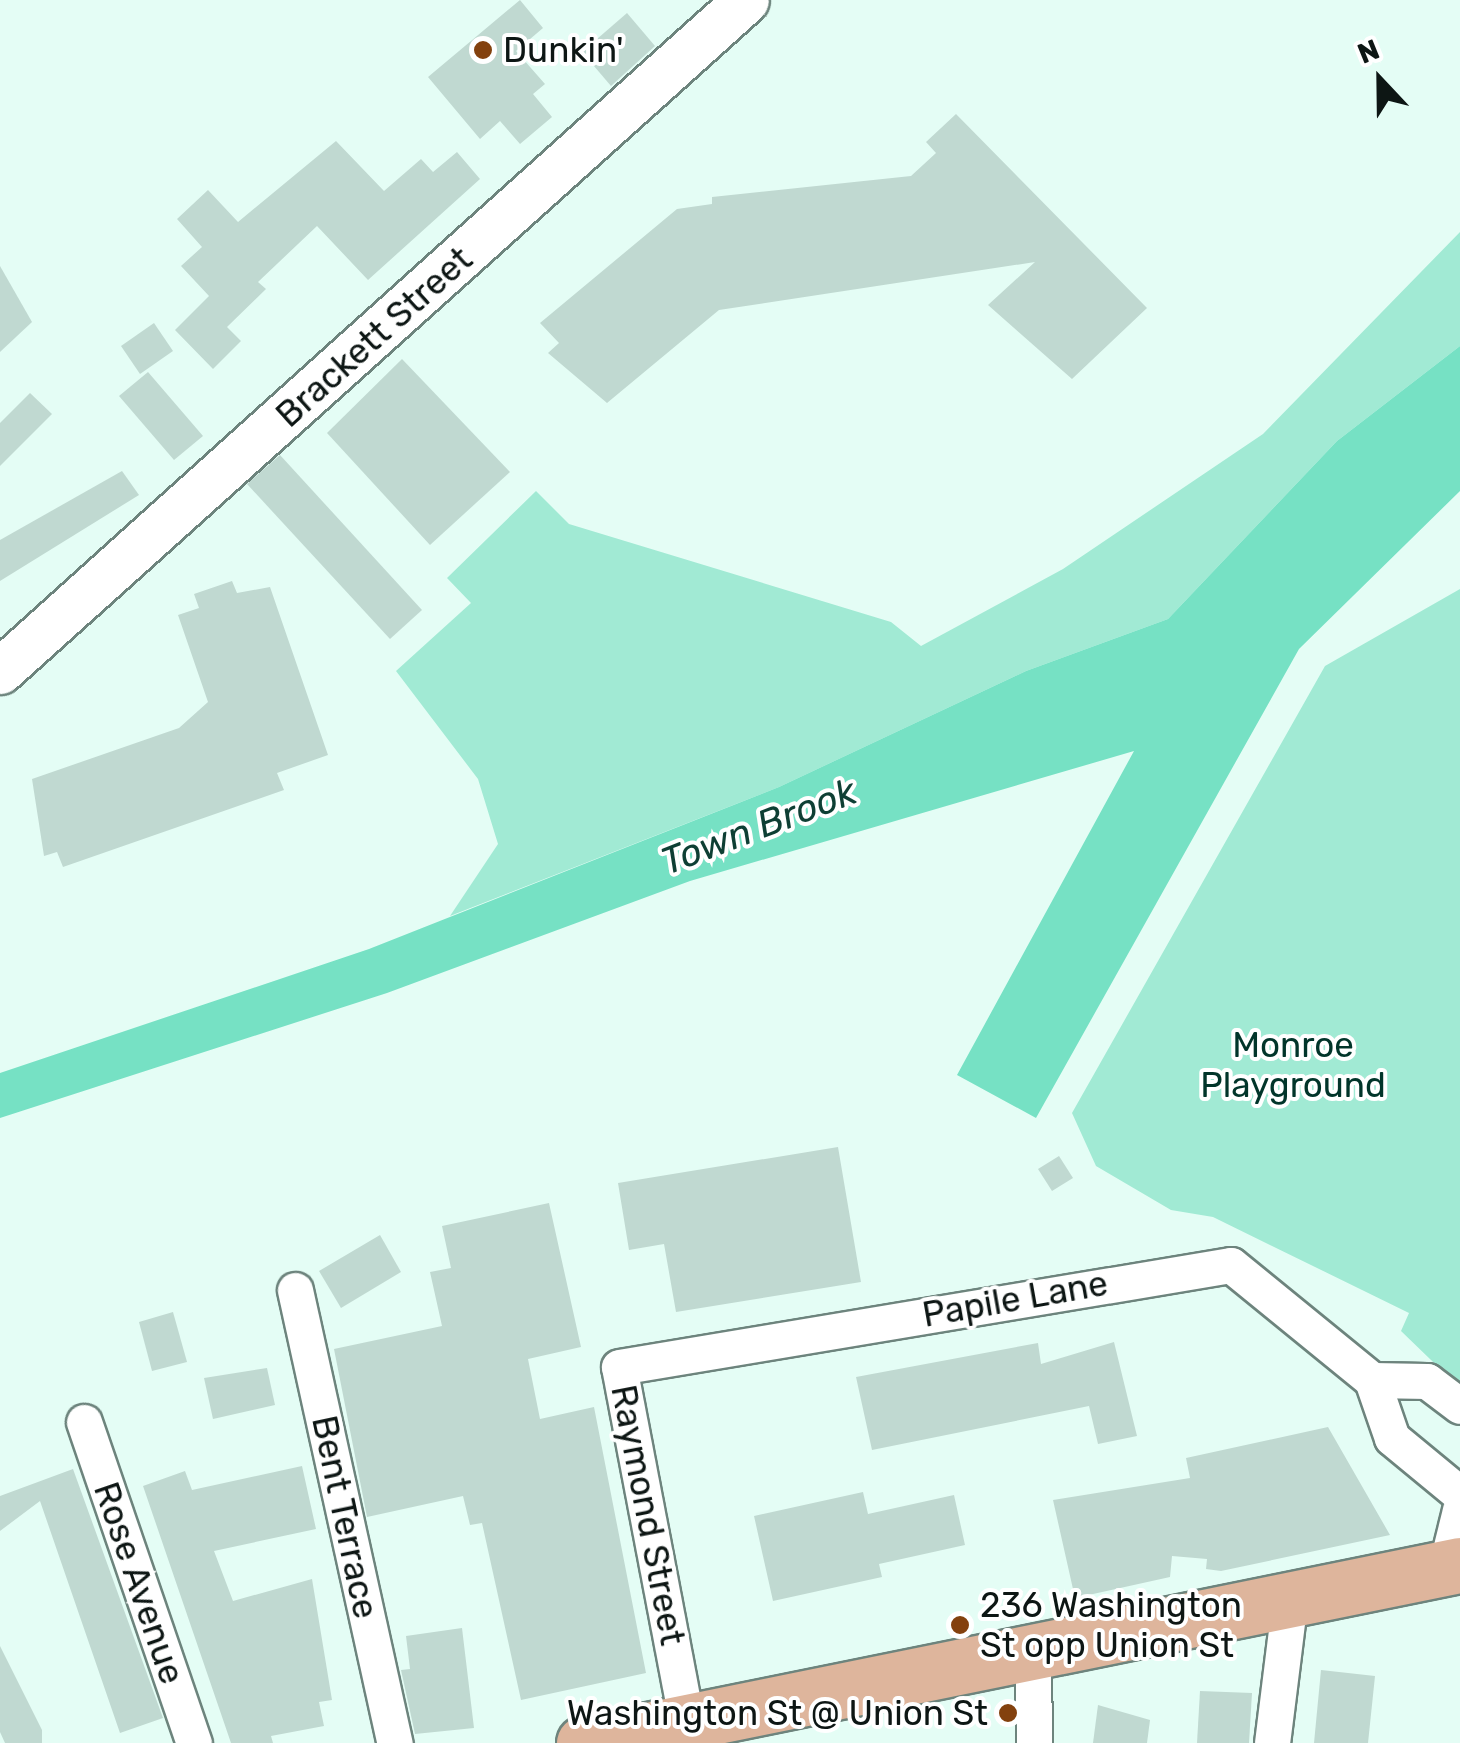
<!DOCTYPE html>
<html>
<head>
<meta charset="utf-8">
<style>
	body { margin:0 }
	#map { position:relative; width:1460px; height:1743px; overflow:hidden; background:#e4fdf5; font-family:Rubik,sans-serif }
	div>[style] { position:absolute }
	.green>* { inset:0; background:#a1ead4 }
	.water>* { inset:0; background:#76e1c4 }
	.building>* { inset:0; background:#c0d9d1 }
	.roads { filter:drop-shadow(2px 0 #6d847d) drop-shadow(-2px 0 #6d847d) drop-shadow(0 2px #6d847d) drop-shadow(0 -2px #6d847d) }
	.minor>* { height:35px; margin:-17.5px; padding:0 17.5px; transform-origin:17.5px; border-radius:17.5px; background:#fff }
	.tertiary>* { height:45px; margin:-22.5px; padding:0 22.5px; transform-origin:22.5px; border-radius:22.5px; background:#fff }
	.primary>* { height:55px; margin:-27.5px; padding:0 27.5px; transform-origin:27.5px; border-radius:27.5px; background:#deb59c }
	.dots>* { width:28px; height:28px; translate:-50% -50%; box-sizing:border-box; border:5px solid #fff; border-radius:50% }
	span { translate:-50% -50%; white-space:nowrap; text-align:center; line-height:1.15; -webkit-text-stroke:8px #fff; paint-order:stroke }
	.poi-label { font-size:35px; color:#0d1614 }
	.left { translate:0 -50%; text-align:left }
	.right { translate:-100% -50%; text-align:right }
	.street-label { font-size:35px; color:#0d1614 }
	.park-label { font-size:35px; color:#01352a }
	.water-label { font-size:38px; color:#0e3f34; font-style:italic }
	.north { position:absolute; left:1330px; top:30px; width:100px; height:100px; -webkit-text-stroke:8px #fff; paint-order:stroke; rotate:338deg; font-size:28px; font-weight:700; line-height:40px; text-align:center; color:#0d1614 }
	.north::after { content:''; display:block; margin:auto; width:35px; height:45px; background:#0d1614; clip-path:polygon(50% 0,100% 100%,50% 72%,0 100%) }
</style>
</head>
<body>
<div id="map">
	<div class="green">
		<i style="clip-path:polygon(1460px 232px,1460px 346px,1337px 441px,1168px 619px,1026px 671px,779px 787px,450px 916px,498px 844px,478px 779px,396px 671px,471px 603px,447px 578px,536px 491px,569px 524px,891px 622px,921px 646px,1063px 569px,1263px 434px)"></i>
		<i style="clip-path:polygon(1460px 589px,1460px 1388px,1401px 1331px,1409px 1313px,1213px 1217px,1171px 1210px,1096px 1166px,1072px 1113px,1325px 666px)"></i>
	</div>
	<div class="water">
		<i style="clip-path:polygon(1460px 346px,1460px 491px,1299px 649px,1036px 1118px,957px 1075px,1134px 751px,690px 881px,387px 993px,0 1118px,0 1073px,369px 949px,779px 787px,1026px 671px,1168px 619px,1337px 441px)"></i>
	</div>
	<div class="building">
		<i style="clip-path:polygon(520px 0,543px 28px,516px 51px,545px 84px,533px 94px,552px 117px,520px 144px,500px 121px,480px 139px,428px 77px)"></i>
		<i style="clip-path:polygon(627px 13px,655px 46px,611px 86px,582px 52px)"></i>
		<i style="clip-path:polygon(956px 114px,1147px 308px,1072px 379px,988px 305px,1035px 262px,719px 310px,607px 403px,548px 353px,559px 343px,540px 323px,677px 209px,712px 204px,712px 197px,911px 176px,936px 153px,926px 142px)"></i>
		<i style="clip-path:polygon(336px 141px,384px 191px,421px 159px,433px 172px,457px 152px,480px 179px,368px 280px,317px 226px,258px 282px,266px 289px,227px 327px,241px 341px,213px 369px,175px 330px,209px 296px,181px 266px,202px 247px,177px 219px,208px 190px,238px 222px)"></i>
		<i style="clip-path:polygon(0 266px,32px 322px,0 352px)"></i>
		<i style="clip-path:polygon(154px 323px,173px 351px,140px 374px,121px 346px)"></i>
		<i style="clip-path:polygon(402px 359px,510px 472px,430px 545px,327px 433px)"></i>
		<i style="clip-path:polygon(148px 372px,203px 436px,174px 460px,119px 396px)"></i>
		<i style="clip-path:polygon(30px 393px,52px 414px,0 466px,0 423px)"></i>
		<i style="clip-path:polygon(280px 455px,422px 610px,390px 639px,247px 484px)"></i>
		<i style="clip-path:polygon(122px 471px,139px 495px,0 581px,0 540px)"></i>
		<i style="clip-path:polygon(232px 581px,237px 593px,270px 587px,328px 755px,277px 773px,284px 790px,63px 867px,57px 852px,44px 856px,32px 779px,179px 728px,208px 702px,178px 615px,199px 608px,194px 594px)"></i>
		<i style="clip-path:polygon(838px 1147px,861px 1282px,676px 1312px,664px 1244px,629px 1250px,618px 1183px)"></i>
		<i style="clip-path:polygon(1059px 1156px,1073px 1178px,1052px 1191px,1038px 1169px)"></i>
		<i style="clip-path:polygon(549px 1203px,581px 1347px,528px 1359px,540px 1419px,594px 1407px,646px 1673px,521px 1700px,482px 1523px,470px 1525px,463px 1496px,367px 1517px,334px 1349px,442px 1326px,430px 1272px,451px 1268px,442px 1226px)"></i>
		<i style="clip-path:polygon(380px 1235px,401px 1272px,341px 1308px,319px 1271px)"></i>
		<i style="clip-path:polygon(173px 1312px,187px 1362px,152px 1371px,139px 1322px)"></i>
		<i style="clip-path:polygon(1114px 1342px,1137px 1436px,1098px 1444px,1089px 1406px,872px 1450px,856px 1377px,1038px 1343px,1041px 1364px)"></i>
		<i style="clip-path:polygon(267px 1368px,275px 1405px,213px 1419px,204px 1378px)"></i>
		<i style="clip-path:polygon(1328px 1427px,1390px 1535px,1221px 1571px,1206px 1569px,1207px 1559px,1172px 1556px,1170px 1577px,1075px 1598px,1053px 1500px,1190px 1478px,1186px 1458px)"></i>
		<i style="clip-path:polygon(302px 1466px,316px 1529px,214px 1551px,233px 1601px,312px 1579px,332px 1700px,319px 1702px,324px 1726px,271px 1736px,273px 1743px,231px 1743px,143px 1486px,185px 1471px,192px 1490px)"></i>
		<i style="clip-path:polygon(73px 1469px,163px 1718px,120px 1733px,40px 1501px,0 1531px,0 1496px)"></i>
		<i style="clip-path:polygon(863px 1492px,868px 1514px,954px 1495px,965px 1545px,879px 1564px,882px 1577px,773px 1601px,754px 1516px)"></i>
		<i style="clip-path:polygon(462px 1628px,474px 1728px,415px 1734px,401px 1670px,410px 1669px,406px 1636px)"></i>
		<i style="clip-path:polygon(0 1646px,42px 1730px,42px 1743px,5px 1743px,0 1732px)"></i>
		<i style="clip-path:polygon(1321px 1670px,1375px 1676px,1368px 1743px,1314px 1743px)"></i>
		<i style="clip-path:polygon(1200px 1691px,1252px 1693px,1249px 1743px,1197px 1743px)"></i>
		<i style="clip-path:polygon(1098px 1705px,1150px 1720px,1147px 1743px,1093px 1743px)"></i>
	</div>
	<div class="roads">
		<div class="minor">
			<i style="left:295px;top:1290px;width:464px;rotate:77.6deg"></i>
			<i style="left:1372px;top:1380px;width:55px;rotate:1deg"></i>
			<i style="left:1427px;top:1381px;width:41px;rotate:37.1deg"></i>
			<i style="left:84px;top:1422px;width:339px;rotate:71.1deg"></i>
			<i style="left:1446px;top:1567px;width:59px;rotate:-76.2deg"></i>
			<i style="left:1033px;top:1653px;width:90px;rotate:89.4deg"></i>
			<i style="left:687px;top:1723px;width:362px;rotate:-100.8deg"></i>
			<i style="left:619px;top:1367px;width:620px;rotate:-9.46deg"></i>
			<i style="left:1231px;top:1265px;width:182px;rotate:39.2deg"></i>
			<i style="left:1372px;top:1380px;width:61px;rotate:71deg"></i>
			<i style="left:1392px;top:1438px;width:88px;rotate:39.5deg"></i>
			<i style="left:1272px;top:1743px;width:146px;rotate:-82.9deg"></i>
		</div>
		<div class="tertiary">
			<i style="left:0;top:671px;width:1003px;rotate:-41.97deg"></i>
		</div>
		<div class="primary">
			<i style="left:584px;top:1743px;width:894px;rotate:-11.49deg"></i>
		</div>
	</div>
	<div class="dots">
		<i style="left:483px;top:50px;background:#83410e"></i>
		<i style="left:960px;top:1625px;background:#83410e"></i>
		<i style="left:1008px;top:1713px;background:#83410e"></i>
	</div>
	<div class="poi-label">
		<span class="left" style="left:503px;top:50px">Dunkin'</span>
		<span class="left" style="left:980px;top:1625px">236 Washington<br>St opp Union St</span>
		<span class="right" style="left:988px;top:1713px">Washington St @ Union St</span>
	</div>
	<div class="street-label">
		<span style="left:374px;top:337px;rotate:-42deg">Brackett Street</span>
		<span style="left:1015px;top:1299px;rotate:-10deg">Papile Lane</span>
		<span style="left:648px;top:1515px;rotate:79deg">Raymond Street</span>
		<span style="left:345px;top:1517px;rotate:78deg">Bent Terrace</span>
		<span style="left:139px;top:1583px;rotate:71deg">Rose Avenue</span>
	</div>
	<div class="park-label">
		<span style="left:1293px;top:1065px">Monroe<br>Playground</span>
	</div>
	<div class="water-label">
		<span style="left:759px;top:827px;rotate:-21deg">Town Brook</span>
	</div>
	<div class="north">N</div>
</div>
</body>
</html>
